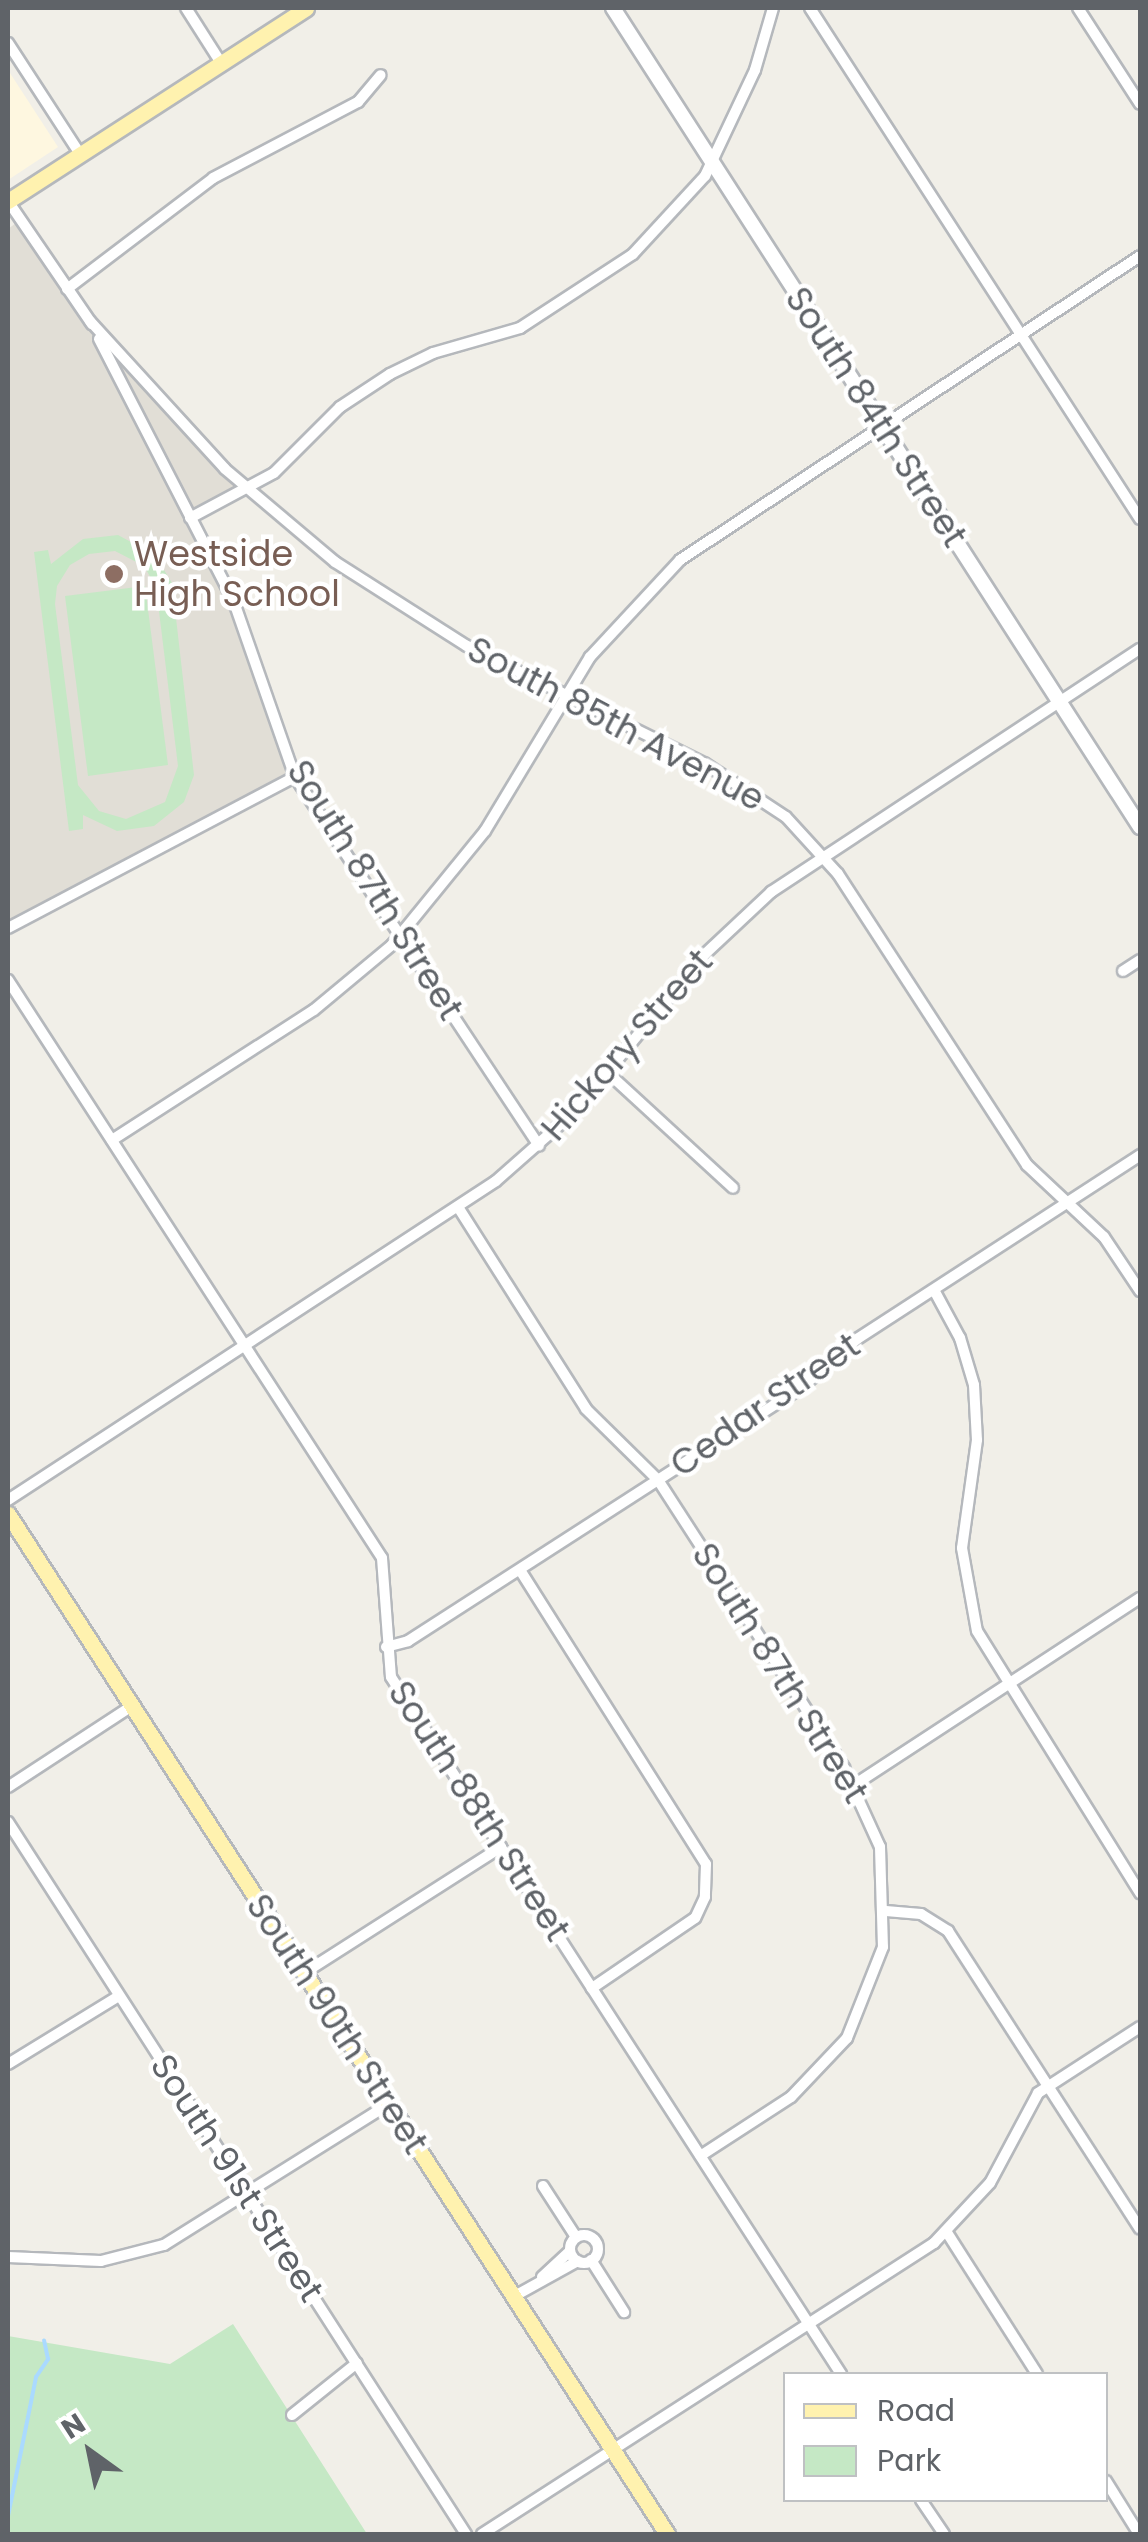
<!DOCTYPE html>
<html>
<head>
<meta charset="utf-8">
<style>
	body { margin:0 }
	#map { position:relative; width:1148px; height:2542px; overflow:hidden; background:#f1efe8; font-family:Poppins,sans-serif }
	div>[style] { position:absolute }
	.commercial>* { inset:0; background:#fef7e0 }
	.education>* { inset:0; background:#e1ded6 }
	.green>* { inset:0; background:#c5e8c5 }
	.stream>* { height:4px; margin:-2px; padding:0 2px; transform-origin:2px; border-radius:2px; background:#aadaff }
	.roads { filter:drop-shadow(2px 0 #b5b8bc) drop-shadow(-2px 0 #b5b8bc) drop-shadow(0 2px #b5b8bc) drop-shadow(0 -2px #b5b8bc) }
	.street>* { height:10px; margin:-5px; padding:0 5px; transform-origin:5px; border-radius:5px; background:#fff }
	.street>.ring { margin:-5px; padding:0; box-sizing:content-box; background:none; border:10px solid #fff; border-radius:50% }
	.secondary>* { height:14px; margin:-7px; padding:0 7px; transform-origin:7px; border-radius:7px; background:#fff }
	.primary>* { height:15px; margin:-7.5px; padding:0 7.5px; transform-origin:7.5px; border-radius:7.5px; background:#fff2af }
	.dots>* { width:28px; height:28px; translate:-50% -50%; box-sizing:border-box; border:5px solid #fff; border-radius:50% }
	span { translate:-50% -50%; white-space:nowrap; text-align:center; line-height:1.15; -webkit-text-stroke:9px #fff; paint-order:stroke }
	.street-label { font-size:35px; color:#5f6368 }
	.education-label { font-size:35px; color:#785e54 }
	.left { translate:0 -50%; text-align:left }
	.frame { position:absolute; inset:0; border:10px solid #5f6368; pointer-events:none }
	.legend { position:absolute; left:783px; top:2372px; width:325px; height:130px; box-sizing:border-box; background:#fff; border:2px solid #bfc1c3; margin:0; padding:12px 18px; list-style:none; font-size:30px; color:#5f6368 }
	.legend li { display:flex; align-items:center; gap:20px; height:50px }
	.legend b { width:50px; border:2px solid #bfc1c3 }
	.north { position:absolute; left:40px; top:2402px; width:100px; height:100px; -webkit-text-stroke:8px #fff; paint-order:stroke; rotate:327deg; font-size:28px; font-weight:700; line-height:40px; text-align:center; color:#5f6368 }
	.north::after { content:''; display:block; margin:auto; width:35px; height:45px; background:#5f6368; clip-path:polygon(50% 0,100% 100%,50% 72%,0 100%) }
</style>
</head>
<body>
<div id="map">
	<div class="commercial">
		<i style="clip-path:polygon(8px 70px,58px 147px,8px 180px)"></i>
	</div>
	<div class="education">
		<i style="clip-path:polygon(20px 220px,90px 321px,246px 489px,191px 519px,226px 585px,295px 777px,8px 928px,8px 229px)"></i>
	</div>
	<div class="green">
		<i style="clip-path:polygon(evenodd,118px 535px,155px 555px,172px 583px,194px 775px,184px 802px,154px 826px,117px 831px,83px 815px,83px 829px,69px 831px,34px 552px,48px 550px,51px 564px,83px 539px,118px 535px,115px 551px,144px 566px,156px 587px,178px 766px,165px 802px,126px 819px,99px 811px,78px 785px,55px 604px,57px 586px,70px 565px,89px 554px,115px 551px)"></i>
		<i style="clip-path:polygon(145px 586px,168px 765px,88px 776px,65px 596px)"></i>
		<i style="clip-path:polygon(233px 2324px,367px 2534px,8px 2534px,8px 2336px,170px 2364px)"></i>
	</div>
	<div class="stream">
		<i style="left:8px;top:2516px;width:142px;rotate:-78.6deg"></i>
		<i style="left:36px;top:2377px;width:22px;rotate:-56deg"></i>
		<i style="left:48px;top:2359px;width:19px;rotate:-102deg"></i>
	</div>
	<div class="roads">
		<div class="street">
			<i style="left:186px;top:8px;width:65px;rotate:57.5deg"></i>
			<i style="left:810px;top:8px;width:608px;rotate:57.15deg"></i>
			<i style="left:1078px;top:8px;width:114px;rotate:57.1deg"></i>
			<i style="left:8px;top:43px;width:132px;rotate:57deg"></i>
			<i style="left:8px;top:201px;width:149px;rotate:55.7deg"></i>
			<i style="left:67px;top:289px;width:183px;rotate:-37.2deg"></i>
			<i style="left:213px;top:178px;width:164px;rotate:-27.7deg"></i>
			<i style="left:358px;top:102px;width:35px;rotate:-50deg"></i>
			<i style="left:90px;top:321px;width:200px;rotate:47.6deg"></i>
			<i style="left:225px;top:469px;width:144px;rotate:40.2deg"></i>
			<i style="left:335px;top:562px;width:156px;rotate:32.5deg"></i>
			<i style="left:467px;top:646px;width:264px;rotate:26.3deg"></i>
			<i style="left:704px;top:763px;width:98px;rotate:33.4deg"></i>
			<i style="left:786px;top:817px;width:77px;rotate:47.6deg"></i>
			<i style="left:838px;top:874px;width:347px;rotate:57deg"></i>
			<i style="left:1027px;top:1165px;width:105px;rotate:43.1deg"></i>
			<i style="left:1104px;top:1237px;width:65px;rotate:56.3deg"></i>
			<i style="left:99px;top:339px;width:296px;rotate:62.8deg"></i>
			<i style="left:234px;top:602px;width:185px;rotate:70.8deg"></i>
			<i style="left:295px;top:777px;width:442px;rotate:56.5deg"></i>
			<i style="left:190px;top:518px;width:95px;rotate:-28.2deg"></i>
			<i style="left:274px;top:473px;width:93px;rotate:-45deg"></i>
			<i style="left:340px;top:407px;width:60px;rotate:-33.4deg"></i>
			<i style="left:390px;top:374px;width:48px;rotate:-26deg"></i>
			<i style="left:433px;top:353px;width:91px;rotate:-16deg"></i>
			<i style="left:520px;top:328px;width:135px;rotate:-33.2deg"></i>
			<i style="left:633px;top:254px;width:106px;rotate:-47.3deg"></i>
			<i style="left:705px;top:176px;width:117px;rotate:-64.7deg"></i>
			<i style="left:755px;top:70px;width:65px;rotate:-73.8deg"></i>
			<i style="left:8px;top:928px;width:324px;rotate:-27.8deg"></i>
			<i style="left:1123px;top:971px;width:20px;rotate:-33deg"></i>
			<i style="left:8px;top:980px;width:688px;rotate:57.09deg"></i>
			<i style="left:382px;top:1558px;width:119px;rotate:85.7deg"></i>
			<i style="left:391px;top:1677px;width:830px;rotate:57.15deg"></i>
			<i style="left:607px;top:1072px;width:171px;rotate:42.6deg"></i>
			<i style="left:112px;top:1140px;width:240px;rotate:-32.8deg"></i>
			<i style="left:314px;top:1010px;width:102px;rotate:-39.8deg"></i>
			<i style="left:392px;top:945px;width:147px;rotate:-50.8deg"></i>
			<i style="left:485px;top:831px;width:203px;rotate:-58.9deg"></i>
			<i style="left:590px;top:657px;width:132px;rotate:-47.1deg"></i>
			<i style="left:680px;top:560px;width:551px;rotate:-33.46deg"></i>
			<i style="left:458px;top:1207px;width:239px;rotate:57.6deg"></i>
			<i style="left:586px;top:1409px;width:101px;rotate:44.6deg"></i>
			<i style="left:658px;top:1480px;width:343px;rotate:57.1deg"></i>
			<i style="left:844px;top:1768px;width:87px;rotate:65.5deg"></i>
			<i style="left:880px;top:1847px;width:100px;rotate:88.3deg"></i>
			<i style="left:883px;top:1947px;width:98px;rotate:111.6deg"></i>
			<i style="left:847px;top:2038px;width:81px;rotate:133.5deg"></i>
			<i style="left:791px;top:2097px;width:108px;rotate:147deg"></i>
			<i style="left:934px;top:1290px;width:55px;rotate:61.6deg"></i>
			<i style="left:960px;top:1338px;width:49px;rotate:73.4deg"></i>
			<i style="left:974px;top:1385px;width:55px;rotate:86.9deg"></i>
			<i style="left:977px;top:1440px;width:109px;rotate:97.9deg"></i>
			<i style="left:962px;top:1548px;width:84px;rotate:79.8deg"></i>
			<i style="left:977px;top:1631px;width:309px;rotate:58.1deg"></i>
			<i style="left:8px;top:1500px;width:583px;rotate:-33.17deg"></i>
			<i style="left:496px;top:1181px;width:103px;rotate:-41.4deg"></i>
			<i style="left:573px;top:1113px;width:207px;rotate:-50.3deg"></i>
			<i style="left:705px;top:954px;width:91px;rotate:-43.2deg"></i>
			<i style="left:771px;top:892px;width:442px;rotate:-33.4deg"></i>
			<i style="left:520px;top:1570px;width:348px;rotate:57.7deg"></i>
			<i style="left:706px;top:1864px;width:33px;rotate:92deg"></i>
			<i style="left:705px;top:1897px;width:23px;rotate:115deg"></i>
			<i style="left:695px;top:1918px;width:125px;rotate:145.8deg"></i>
			<i style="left:386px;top:1647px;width:23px;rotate:-15deg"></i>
			<i style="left:408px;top:1641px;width:469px;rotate:-32.8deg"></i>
			<i style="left:802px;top:1387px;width:73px;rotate:-41.1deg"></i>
			<i style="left:857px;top:1339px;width:338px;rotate:-33deg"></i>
			<i style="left:854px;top:1785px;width:342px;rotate:-33.2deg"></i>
			<i style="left:8px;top:1787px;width:148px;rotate:-33.2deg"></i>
			<i style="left:8px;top:1822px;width:847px;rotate:57.25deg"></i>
			<i style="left:886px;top:1911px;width:35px;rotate:5deg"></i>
			<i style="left:921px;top:1914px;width:32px;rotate:32deg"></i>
			<i style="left:948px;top:1931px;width:354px;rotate:57.2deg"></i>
			<i style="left:304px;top:1973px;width:234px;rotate:-32.6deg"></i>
			<i style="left:8px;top:2064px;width:130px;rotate:-31.5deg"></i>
			<i style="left:543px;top:2186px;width:61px;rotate:57.1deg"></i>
			<i style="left:946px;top:2231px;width:169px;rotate:57.5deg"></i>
			<i class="ring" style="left:570px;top:2235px;width:18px;height:18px"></i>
			<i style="left:8px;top:2257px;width:93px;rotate:2.5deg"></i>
			<i style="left:101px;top:2261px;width:65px;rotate:-14.3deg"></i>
			<i style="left:164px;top:2245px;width:266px;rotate:-32.1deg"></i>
			<i style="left:591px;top:2260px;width:62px;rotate:57.6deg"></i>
			<i style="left:542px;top:2277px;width:38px;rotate:-43deg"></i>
			<i style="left:513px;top:2297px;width:74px;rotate:-29deg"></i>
			<i style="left:292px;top:2415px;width:83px;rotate:-38.7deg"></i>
			<i style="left:1106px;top:2481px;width:62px;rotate:58.1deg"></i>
			<i style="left:921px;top:2500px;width:41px;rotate:55.9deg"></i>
			<i style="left:482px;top:2534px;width:538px;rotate:-32.77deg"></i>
			<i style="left:934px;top:2243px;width:82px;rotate:-47deg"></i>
			<i style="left:990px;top:2183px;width:102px;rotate:-61.9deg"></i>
			<i style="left:1038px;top:2093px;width:121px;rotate:-32.9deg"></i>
		</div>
		<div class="secondary">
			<i style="left:613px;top:8px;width:974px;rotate:57.24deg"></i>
		</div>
		<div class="primary">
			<i style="left:8px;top:201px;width:355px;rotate:-32.9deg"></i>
			<i style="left:8px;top:1514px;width:1214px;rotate:57.13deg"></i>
		</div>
	</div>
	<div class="dots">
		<i style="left:114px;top:574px;background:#8d6e63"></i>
	</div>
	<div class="street-label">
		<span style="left:876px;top:417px;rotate:57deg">South 84th Street</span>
		<span style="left:616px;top:724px;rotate:28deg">South 85th Avenue</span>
		<span style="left:375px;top:890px;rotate:58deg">South 87th Street</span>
		<span style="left:627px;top:1045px;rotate:-49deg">Hickory Street</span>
		<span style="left:765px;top:1405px;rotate:-35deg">Cedar Street</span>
		<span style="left:780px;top:1673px;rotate:58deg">South 87th Street</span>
		<span style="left:479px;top:1811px;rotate:57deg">South 88th Street</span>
		<span style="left:337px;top:2024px;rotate:57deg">South 90th Street</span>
		<span style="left:237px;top:2178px;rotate:57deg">South 91st Street</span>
	</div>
	<div class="education-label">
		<span class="left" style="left:134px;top:574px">Westside<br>High School</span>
	</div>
	<div class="frame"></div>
	<ul class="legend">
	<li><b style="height:12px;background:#fff2af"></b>Road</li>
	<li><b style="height:28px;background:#c5e8c5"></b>Park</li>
	</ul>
	<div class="north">N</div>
</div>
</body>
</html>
